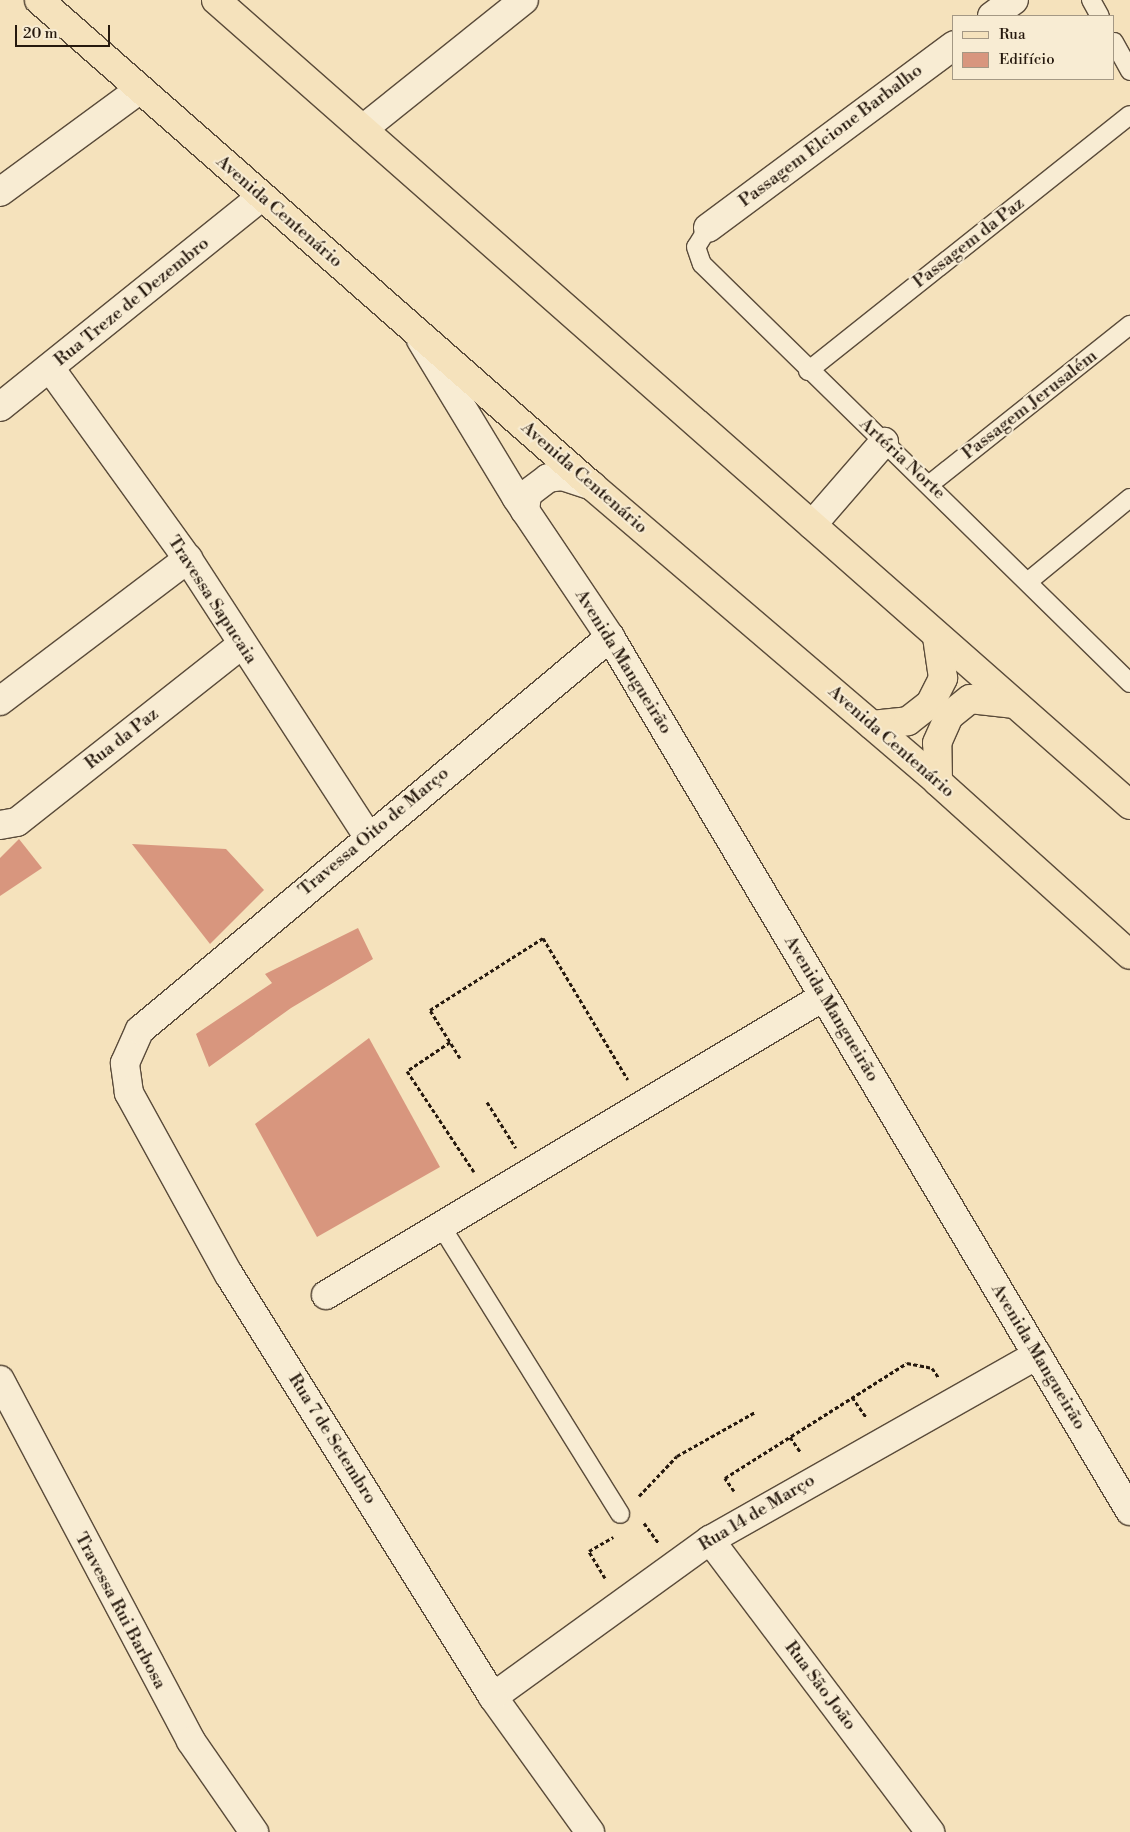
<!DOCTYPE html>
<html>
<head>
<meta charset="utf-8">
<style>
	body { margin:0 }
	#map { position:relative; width:1130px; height:1832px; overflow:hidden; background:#f5e2bc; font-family:"Libre Bodoni",serif }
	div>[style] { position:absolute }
	.building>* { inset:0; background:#d8967e }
	.path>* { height:3px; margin-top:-1.5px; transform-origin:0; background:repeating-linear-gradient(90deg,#26190e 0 4px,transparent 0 6.5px) }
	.roads { filter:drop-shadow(1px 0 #5a4b3a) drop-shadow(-1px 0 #5a4b3a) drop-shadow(0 1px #5a4b3a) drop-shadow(0 -1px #5a4b3a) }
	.lane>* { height:18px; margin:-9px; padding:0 9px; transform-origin:9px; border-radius:9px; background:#f8ecd3 }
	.street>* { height:28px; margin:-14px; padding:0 14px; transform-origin:14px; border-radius:14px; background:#f8ecd3 }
	.secondary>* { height:28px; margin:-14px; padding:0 14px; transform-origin:14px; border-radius:14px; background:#f8ecd3 }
	.primary>* { height:28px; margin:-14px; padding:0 14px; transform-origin:14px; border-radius:14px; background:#f5e2bc }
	span { translate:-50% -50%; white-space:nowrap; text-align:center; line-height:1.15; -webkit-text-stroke:4px #f8ecd3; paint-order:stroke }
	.street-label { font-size:18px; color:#26190e }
	.legend { position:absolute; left:952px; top:15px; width:162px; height:65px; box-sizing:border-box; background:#f8ecd3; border:1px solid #a49884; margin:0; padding:6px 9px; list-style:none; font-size:15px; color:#26190e }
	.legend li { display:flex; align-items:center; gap:10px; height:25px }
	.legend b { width:25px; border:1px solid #a49884 }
	.scale { position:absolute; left:15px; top:25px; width:95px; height:22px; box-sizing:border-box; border:2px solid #26190e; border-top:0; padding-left:6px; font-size:15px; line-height:18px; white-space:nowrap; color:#26190e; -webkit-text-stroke:4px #f8ecd3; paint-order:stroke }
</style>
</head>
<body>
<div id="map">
	<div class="building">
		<i style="clip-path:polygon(19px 839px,42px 868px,0 896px,0 858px)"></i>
		<i style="clip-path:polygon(132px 844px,226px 849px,264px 890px,210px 944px)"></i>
		<i style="clip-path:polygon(358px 928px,373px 959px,291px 1008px,209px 1067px,196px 1034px,272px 983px,265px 974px)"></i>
		<i style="clip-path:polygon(369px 1038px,440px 1167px,317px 1237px,255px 1124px)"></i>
	</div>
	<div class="path">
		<i style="left:450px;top:1042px;width:52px;rotate:146deg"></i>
		<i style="left:407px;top:1071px;width:121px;rotate:56.4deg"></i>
		<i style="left:460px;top:1058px;width:57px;rotate:-122deg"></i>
		<i style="left:430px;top:1010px;width:134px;rotate:-32.5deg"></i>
		<i style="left:543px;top:938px;width:165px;rotate:59.1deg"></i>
		<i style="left:487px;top:1102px;width:54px;rotate:57.8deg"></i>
		<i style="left:852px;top:1397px;width:24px;rotate:55deg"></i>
		<i style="left:790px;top:1437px;width:19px;rotate:55deg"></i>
		<i style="left:734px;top:1491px;width:16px;rotate:-125deg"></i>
		<i style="left:725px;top:1478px;width:215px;rotate:-32.3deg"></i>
		<i style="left:907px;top:1363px;width:25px;rotate:11deg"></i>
		<i style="left:932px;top:1368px;width:12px;rotate:55deg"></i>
		<i style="left:639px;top:1496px;width:55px;rotate:-46.5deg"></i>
		<i style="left:677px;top:1456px;width:90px;rotate:-29.4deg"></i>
		<i style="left:644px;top:1523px;width:24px;rotate:54deg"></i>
		<i style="left:605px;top:1578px;width:31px;rotate:-121deg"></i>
		<i style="left:589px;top:1551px;width:28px;rotate:-30deg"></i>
	</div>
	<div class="roads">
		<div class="lane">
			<i style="left:1091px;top:0;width:18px;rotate:61deg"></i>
			<i style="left:1114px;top:42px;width:33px;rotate:61deg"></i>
			<i style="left:708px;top:228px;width:22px;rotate:122deg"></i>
			<i style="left:696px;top:247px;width:18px;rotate:71deg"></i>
			<i style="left:702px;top:264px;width:599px;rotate:44.39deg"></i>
			<i style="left:808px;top:371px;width:411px;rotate:-38.5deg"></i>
			<i style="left:930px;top:484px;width:256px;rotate:-38.5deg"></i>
			<i style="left:1030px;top:580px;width:129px;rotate:-39.4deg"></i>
			<i style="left:441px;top:1226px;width:339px;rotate:58.1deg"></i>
		</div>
		<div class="street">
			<i style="left:992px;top:16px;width:27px;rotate:-36deg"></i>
			<i style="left:363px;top:129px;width:206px;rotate:-38.7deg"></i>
			<i style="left:708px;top:228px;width:307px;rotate:-36.6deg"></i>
			<i style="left:50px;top:368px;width:236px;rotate:54.2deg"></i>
			<i style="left:188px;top:559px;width:330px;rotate:57deg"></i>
			<i style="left:0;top:407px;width:336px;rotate:-38.8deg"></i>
			<i style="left:812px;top:525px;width:110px;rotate:-49.1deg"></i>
			<i style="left:0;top:701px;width:236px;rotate:-37.1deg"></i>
			<i style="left:0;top:825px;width:17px;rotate:-10deg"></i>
			<i style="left:17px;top:822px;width:285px;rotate:-38.3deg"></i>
			<i style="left:326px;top:1295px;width:579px;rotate:-30.95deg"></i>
			<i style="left:0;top:1380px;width:408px;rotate:62.1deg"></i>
			<i style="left:191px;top:1741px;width:111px;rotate:55.3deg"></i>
			<i style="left:710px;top:1540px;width:366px;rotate:53deg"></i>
			<i style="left:493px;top:1697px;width:268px;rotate:-35.9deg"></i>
			<i style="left:710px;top:1540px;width:376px;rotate:-29.5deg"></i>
			<i style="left:590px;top:1832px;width:166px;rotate:-125.7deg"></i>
			<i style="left:493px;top:1697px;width:498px;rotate:-122deg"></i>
			<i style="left:229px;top:1275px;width:208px;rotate:-118.8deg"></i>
			<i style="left:129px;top:1093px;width:30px;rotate:-98deg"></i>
			<i style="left:125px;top:1063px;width:36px;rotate:-66deg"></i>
			<i style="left:140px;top:1030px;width:613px;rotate:-39.9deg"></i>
		</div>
		<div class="secondary">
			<i style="left:0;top:192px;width:172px;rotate:-36.3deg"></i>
			<i style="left:421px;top:340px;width:184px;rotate:58.8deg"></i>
			<i style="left:516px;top:497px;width:169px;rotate:56.1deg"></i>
			<i style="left:610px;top:637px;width:1017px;rotate:59.25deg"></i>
			<i style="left:525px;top:511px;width:17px;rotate:-83deg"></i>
			<i style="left:527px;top:494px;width:26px;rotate:-37deg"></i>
			<i style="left:548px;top:478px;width:14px;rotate:-8deg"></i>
			<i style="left:562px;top:476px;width:32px;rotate:18deg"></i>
		</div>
		<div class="primary">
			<i style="left:39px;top:0;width:736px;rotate:41.31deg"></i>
			<i style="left:592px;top:486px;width:455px;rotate:40.5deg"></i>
			<i style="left:938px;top:782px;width:258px;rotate:42deg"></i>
			<i style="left:216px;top:0;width:1218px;rotate:41.37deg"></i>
			<i style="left:872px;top:725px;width:36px;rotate:-6deg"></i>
			<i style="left:908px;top:721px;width:28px;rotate:-38deg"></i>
			<i style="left:930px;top:704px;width:29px;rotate:-63deg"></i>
			<i style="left:943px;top:678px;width:41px;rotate:-98.3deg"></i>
			<i style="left:938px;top:782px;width:39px;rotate:-91deg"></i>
			<i style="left:937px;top:743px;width:30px;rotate:-66deg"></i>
			<i style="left:949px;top:716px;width:27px;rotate:-39deg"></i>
			<i style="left:970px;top:699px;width:43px;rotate:6.6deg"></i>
		</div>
	</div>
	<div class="street-label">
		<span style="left:831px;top:136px;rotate:-37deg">Passagem Elcione Barbalho</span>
		<span style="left:279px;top:212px;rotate:41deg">Avenida Centenário</span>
		<span style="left:969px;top:243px;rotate:-38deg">Passagem da Paz</span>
		<span style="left:132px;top:302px;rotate:-39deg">Rua Treze de Dezembro</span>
		<span style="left:1030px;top:405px;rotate:-38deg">Passagem Jerusalém</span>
		<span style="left:902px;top:459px;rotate:43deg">Artéria Norte</span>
		<span style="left:584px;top:478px;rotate:41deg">Avenida Centenário</span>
		<span style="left:212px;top:600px;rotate:57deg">Travessa Sapucaia</span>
		<span style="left:623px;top:662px;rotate:58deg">Avenida Mangueirão</span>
		<span style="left:122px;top:739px;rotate:-38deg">Rua da Paz</span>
		<span style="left:891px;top:742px;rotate:41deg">Avenida Centenário</span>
		<span style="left:374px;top:832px;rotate:-40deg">Travessa Oito de Março</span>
		<span style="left:831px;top:1009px;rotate:59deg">Avenida Mangueirão</span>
		<span style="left:1038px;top:1357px;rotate:59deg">Avenida Mangueirão</span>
		<span style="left:332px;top:1439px;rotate:58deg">Rua 7 de Setembro</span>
		<span style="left:757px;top:1513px;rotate:-31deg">Rua 14 de Março</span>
		<span style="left:120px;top:1611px;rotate:62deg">Travessa Rui Barbosa</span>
		<span style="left:820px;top:1686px;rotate:53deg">Rua São João</span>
	</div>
	<ul class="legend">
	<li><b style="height:6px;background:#f5e2bc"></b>Rua</li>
	<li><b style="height:14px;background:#d8967e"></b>Edifício</li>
	</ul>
	<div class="scale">20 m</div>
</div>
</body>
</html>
